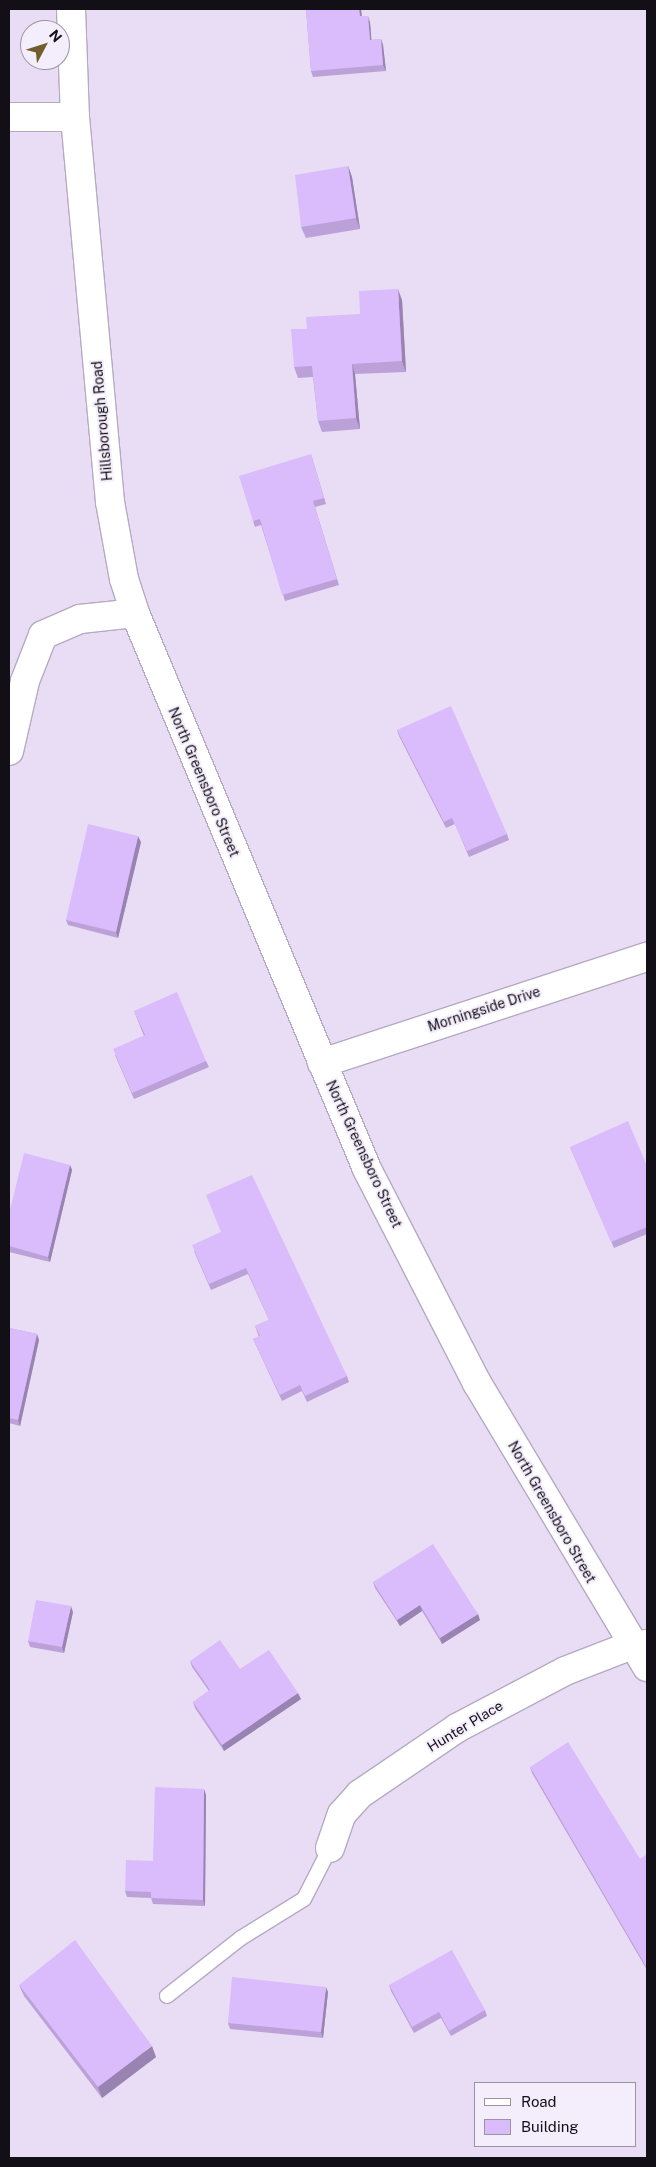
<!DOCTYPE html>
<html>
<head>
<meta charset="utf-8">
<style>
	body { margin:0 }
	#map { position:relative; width:656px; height:2167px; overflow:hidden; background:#e9ddf6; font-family:"Public Sans",sans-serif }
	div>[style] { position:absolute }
	.roads { filter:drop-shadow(1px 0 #b5aac1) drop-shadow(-1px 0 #b5aac1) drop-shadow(0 1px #b5aac1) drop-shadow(0 -1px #b5aac1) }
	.service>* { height:14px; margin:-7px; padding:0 7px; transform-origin:7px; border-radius:7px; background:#fff }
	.minor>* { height:28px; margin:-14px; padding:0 14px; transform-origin:14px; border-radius:14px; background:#fff }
	.tertiary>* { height:28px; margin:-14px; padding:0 14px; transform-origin:14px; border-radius:14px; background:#fff }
	.secondary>* { height:28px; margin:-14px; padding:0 14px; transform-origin:14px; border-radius:14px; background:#fff }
	.wall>* { inset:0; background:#bba1d8 }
	.shaded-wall>* { inset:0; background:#9983b0 }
	.building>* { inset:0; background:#dabbfb }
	span { translate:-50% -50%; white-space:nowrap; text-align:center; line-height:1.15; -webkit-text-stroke:4px #f4edfb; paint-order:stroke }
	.street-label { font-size:14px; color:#130f17 }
	.frame { position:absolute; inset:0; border:10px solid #130f17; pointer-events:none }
	.legend { position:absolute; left:474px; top:2082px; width:162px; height:65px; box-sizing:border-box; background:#f4edfb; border:1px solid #9a94a0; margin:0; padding:6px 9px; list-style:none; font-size:15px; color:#130f17 }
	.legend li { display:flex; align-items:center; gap:10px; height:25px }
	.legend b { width:25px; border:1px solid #9a94a0 }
	.north { position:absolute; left:20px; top:20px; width:50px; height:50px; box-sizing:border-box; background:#f4edfb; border:1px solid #9a94a0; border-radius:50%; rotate:50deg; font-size:14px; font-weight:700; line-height:20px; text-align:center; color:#130f17 }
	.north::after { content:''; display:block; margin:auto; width:18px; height:22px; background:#725e2d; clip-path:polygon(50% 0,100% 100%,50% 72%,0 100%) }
</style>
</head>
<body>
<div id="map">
	<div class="roads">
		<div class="service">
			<i style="left:167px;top:1996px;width:94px;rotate:-38.1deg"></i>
			<i style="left:241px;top:1938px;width:74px;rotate:-31.8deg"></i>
			<i style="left:304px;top:1899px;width:57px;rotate:-63deg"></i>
		</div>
		<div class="minor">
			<i style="left:9px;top:117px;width:66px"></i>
			<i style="left:322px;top:1063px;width:342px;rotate:-18.1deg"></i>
			<i style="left:330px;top:1848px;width:36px;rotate:-71deg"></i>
			<i style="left:342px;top:1814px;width:27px;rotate:-48deg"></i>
			<i style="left:360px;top:1794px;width:117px;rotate:-34.2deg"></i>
			<i style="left:457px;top:1728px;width:122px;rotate:-27.8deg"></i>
			<i style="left:565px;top:1671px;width:72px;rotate:-21.2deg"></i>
			<i style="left:632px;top:1645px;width:15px;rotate:-4deg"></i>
		</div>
		<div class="tertiary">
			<i style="left:9px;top:751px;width:72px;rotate:-77.1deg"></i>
			<i style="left:25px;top:681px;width:49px;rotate:-68.6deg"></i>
			<i style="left:43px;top:635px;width:40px;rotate:-23.4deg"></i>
			<i style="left:80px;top:619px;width:55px;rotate:-6.2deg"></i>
		</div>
		<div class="secondary">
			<i style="left:71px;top:9px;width:108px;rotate:87.9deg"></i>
			<i style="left:75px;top:117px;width:387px;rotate:84.8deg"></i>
			<i style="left:110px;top:502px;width:78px;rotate:79.7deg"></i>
			<i style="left:124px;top:579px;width:36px;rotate:72deg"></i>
			<i style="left:135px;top:613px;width:602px;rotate:67.35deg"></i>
			<i style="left:367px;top:1169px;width:241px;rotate:62.8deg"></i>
			<i style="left:477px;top:1383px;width:331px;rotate:59.1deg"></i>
		</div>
	</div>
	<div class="wall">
		<i style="clip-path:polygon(306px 9px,361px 9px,362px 16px,370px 22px,371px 40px,381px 39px,383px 45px,386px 71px,313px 77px,311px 71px)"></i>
		<i style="clip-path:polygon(348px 166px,352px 177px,360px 229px,306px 238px,301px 227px)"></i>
		<i style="clip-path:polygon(402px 300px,406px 372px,355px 374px,360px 429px,322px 432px,318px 421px,313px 377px,298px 378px,294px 367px,307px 329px,360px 314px)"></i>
		<i style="clip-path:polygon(311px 454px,326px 504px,315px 507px,339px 585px,285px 601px,261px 525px,255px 527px,253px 521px)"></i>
		<i style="clip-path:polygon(397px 730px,507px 834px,509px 840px,469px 857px,455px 824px,446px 828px,399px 736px)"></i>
		<i style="clip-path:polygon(141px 842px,118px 938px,68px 925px,66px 920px)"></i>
		<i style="clip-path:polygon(134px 1011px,206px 1061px,209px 1067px,134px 1099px,115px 1055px,144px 1036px)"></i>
		<i style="clip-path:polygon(570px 1147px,647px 1166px,647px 1234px,614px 1248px)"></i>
		<i style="clip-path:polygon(70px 1165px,72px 1170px,50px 1262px,9px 1252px,9px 1214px)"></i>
		<i style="clip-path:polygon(221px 1233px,347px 1376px,349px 1382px,307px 1402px,302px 1391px,282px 1401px,253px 1339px,259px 1337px,255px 1326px,269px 1320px,248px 1274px,211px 1290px,194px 1251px)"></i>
		<i style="clip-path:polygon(9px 1328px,37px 1334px,39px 1340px,20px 1426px,9px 1423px)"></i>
		<i style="clip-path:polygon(373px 1582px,480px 1620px,442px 1644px,422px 1611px,400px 1626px,375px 1588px)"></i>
		<i style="clip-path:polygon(73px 1612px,64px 1653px,30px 1647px,28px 1641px)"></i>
		<i style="clip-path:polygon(190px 1661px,240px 1669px,301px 1699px,224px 1751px,195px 1708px,193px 1702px,209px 1691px,192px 1667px)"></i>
		<i style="clip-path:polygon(530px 1767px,640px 1859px,647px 1857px,647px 1970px,532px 1773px)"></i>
		<i style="clip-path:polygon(206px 1795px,205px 1906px,153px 1904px,151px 1898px,127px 1897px,125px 1891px,153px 1861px)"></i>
		<i style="clip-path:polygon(19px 1985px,156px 2057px,102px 2098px,24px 1996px)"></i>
		<i style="clip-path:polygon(389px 1985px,485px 2010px,487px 2016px,451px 2036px,441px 2018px,414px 2033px,391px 1991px)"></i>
		<i style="clip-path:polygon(328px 1992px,323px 2038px,230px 2029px,228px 2023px)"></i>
	</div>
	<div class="shaded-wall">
		<i style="clip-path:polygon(359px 9px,361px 9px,362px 22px,360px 16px)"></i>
		<i style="clip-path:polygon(368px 16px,370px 22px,372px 46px,370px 40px)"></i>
		<i style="clip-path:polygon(381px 39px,383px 45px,386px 71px,383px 65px)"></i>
		<i style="clip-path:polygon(348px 166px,352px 177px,360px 229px,356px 218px)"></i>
		<i style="clip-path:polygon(398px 289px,402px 300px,406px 372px,402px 361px)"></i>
		<i style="clip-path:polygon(352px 364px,355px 374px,360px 429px,356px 418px)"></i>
		<i style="clip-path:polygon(138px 836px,141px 842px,118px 938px,116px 932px)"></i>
		<i style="clip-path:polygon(70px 1165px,72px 1170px,50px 1262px,48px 1257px)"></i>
		<i style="clip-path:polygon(37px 1334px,39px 1340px,20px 1426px,18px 1420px)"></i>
		<i style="clip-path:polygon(420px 1605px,422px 1611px,400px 1626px,397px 1620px)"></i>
		<i style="clip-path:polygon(71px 1606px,73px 1612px,64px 1653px,62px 1647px)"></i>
		<i style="clip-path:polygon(478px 1614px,480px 1620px,442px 1644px,440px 1638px)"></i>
		<i style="clip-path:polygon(298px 1693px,301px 1699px,224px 1751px,222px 1745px)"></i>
		<i style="clip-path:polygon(204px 1789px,206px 1795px,205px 1906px,203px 1900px)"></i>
		<i style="clip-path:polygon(326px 1987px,328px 1992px,323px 2038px,321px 2032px)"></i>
		<i style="clip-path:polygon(152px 2046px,156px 2057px,102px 2098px,98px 2087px)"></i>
	</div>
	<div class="building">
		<i style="clip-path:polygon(306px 9px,359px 9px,360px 16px,368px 16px,370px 40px,381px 39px,383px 65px,311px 71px)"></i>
		<i style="clip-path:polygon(348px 166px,356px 218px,301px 227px,295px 175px)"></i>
		<i style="clip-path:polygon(398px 289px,402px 361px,352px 364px,356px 418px,318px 421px,312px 366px,294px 367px,291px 329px,307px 329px,306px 317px,360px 314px,359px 291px)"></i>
		<i style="clip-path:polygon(311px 454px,324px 498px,313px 501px,337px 579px,282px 595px,260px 519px,253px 521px,239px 476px)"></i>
		<i style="clip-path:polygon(451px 706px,507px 834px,467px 851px,452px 818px,444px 822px,397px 730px)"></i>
		<i style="clip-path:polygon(88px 824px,138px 836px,116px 932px,66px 920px)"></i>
		<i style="clip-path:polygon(177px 992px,206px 1061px,132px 1093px,113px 1049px,145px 1035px,134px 1011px)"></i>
		<i style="clip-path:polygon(628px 1121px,647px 1166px,647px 1182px,646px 1183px,647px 1186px,647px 1227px,611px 1242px,570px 1147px)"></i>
		<i style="clip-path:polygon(24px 1153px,70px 1165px,48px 1257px,9px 1246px,9px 1214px)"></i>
		<i style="clip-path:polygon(252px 1175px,347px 1376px,305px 1396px,300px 1385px,280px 1395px,253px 1339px,260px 1336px,255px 1326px,269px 1320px,246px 1268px,209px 1284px,192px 1245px,221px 1232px,206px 1195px)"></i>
		<i style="clip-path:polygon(9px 1328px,37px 1334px,18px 1420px,9px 1418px)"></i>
		<i style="clip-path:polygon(433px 1544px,478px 1614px,440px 1638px,420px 1605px,397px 1620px,373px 1582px)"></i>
		<i style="clip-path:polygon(36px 1600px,71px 1606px,62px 1647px,28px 1641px)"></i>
		<i style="clip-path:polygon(220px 1640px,240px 1669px,269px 1650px,298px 1693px,222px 1745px,193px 1702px,210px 1690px,190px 1661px)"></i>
		<i style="clip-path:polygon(568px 1742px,640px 1859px,646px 1855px,647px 1857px,647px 1968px,530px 1767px)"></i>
		<i style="clip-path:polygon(155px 1787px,204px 1789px,203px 1900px,151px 1898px,151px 1892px,125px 1891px,126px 1860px,153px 1861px)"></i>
		<i style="clip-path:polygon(75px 1940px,152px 2046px,98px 2087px,19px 1985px)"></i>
		<i style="clip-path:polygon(452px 1950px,485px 2010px,449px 2031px,439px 2012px,412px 2027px,389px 1985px)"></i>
		<i style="clip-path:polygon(232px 1977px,326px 1987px,321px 2032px,228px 2023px)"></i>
	</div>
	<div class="street-label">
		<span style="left:102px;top:421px;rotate:-95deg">Hillsborough Road</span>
		<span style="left:204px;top:782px;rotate:67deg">North Greensboro Street</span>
		<span style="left:484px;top:1009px;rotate:-18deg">Morningside Drive</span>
		<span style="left:364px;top:1154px;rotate:65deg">North Greensboro Street</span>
		<span style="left:552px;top:1512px;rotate:60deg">North Greensboro Street</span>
		<span style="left:465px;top:1726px;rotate:-31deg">Hunter Place</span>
	</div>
	<div class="frame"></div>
	<ul class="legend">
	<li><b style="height:6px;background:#fff"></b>Road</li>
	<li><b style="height:14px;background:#dabbfb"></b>Building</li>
	</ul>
	<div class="north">N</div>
</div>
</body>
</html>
